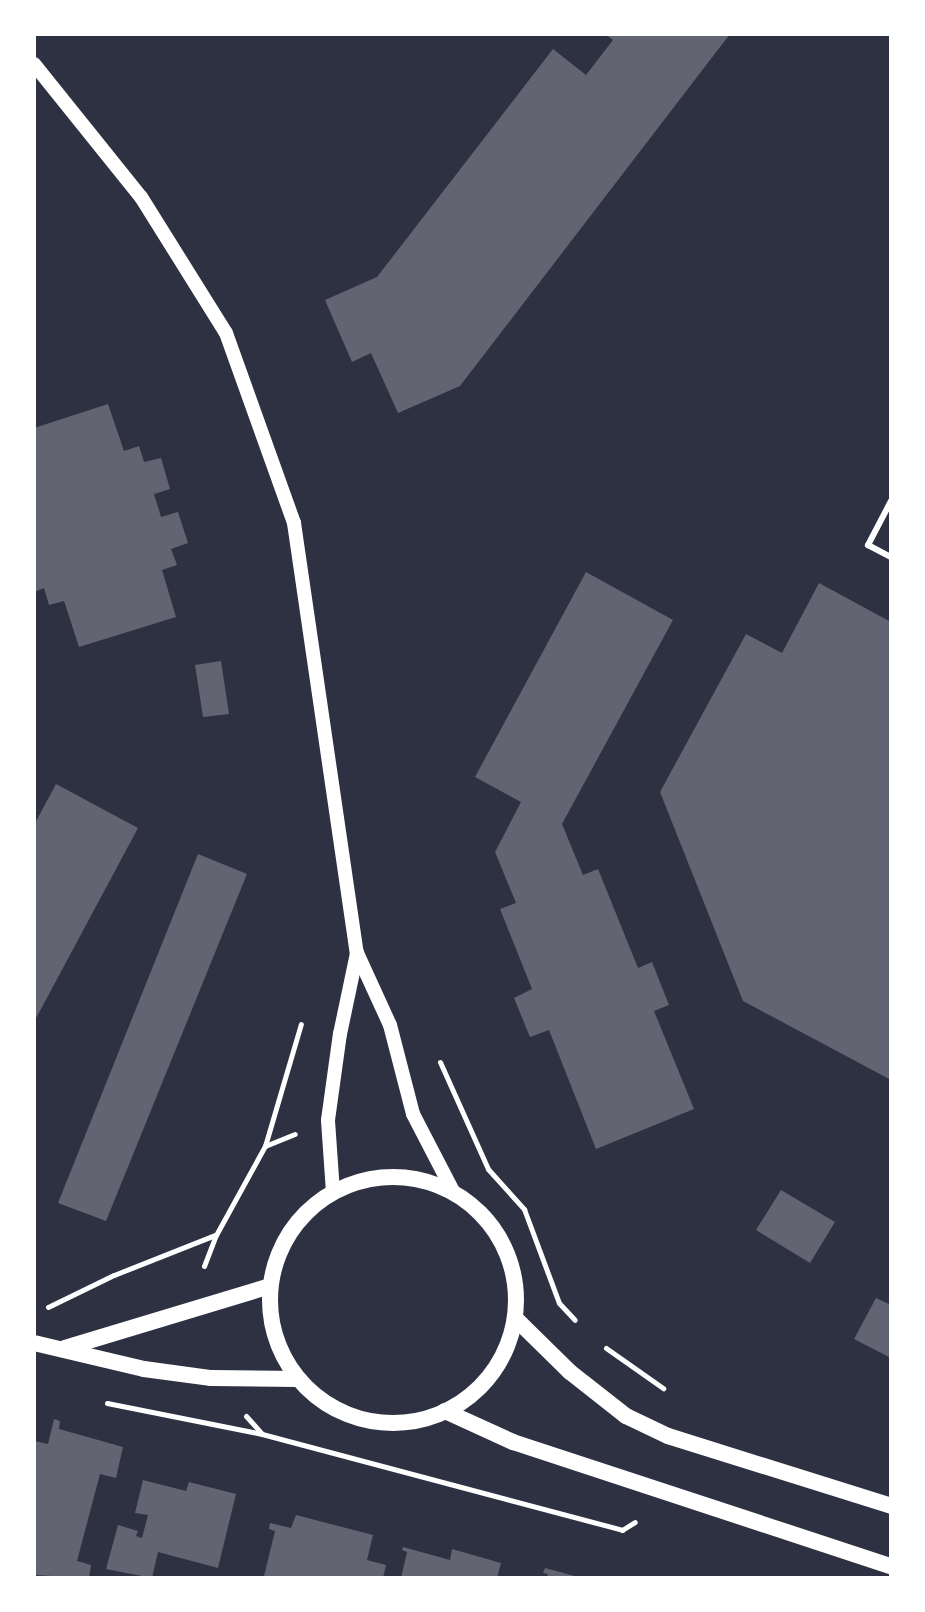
<!DOCTYPE html>
<html>
<head>
<meta charset="utf-8">
<style>
	body { margin:0 }
	#map { position:relative; width:925px; height:1612px; overflow:hidden; background:#2d3142; font-family:Karla,sans-serif }
	div>[style] { position:absolute }
	.building>* { inset:0; background:#626471 }
	.path>* { height:5px; margin:-2.5px; padding:0 2.5px; transform-origin:2.5px; border-radius:2.5px; background:#fff }
	.service>* { height:6px; margin:-3px; padding:0 3px; transform-origin:3px; border-radius:3px; background:#fff }
	.tertiary>* { height:14px; margin:-7px; padding:0 7px; transform-origin:7px; border-radius:7px; background:#fff }
	.secondary>* { height:16px; margin:-8px; padding:0 8px; transform-origin:8px; border-radius:8px; background:#fff }
	.secondary>.ring { margin:-8px; padding:0; box-sizing:content-box; background:none; border:16px solid #fff; border-radius:50% }
	span { translate:-50% -50%; white-space:nowrap; text-align:center; line-height:1.15; -webkit-text-stroke:6px #fff; paint-order:stroke }
	.frame { position:absolute; inset:0; border:36px solid #fff; pointer-events:none }
</style>
</head>
<body>
<div id="map">
	<div class="building">
		<i style="clip-path:polygon(605px 34px,730px 34px,460px 386px,398px 413px,371px 353px,352px 362px,325px 300px,377px 277px,553px 49px,586px 75px,613px 40px)"></i>
		<i style="clip-path:polygon(108px 404px,124px 451px,139px 446px,144px 462px,161px 458px,170px 489px,154px 494px,161px 517px,178px 512px,188px 543px,171px 549px,177px 565px,162px 570px,176px 617px,79px 647px,64px 601px,49px 605px,44px 588px,34px 592px,34px 428px)"></i>
		<i style="clip-path:polygon(586px 572px,673px 620px,562px 824px,583px 875px,598px 869px,638px 968px,652px 962px,669px 1005px,654px 1011px,694px 1109px,596px 1149px,549px 1030px,530px 1037px,514px 998px,532px 989px,500px 909px,516px 903px,495px 852px,521px 802px,475px 777px)"></i>
		<i style="clip-path:polygon(819px 583px,891px 622px,891px 1080px,743px 1001px,660px 792px,746px 634px,782px 653px)"></i>
		<i style="clip-path:polygon(221px 661px,229px 714px,203px 717px,195px 665px)"></i>
		<i style="clip-path:polygon(56px 784px,138px 828px,34px 1022px,34px 825px)"></i>
		<i style="clip-path:polygon(198px 854px,247px 874px,106px 1221px,58px 1203px)"></i>
		<i style="clip-path:polygon(781px 1190px,835px 1222px,810px 1263px,756px 1230px)"></i>
		<i style="clip-path:polygon(876px 1298px,891px 1305px,891px 1358px,854px 1339px)"></i>
		<i style="clip-path:polygon(54px 1419px,60px 1421px,59px 1429px,123px 1447px,116px 1478px,100px 1474px,77px 1561px,91px 1565px,89px 1578px,34px 1575px,34px 1446px,35px 1441px,48px 1444px)"></i>
		<i style="clip-path:polygon(143px 1480px,186px 1491px,189px 1482px,236px 1494px,218px 1568px,158px 1552px,152px 1578px,106px 1569px,118px 1525px,138px 1531px,136px 1536px,142px 1538px,148px 1515px,135px 1513px)"></i>
		<i style="clip-path:polygon(296px 1515px,373px 1535px,367px 1560px,386px 1565px,383px 1578px,264px 1576px,275px 1531px,269px 1529px,270px 1523px,291px 1528px)"></i>
		<i style="clip-path:polygon(403px 1547px,450px 1560px,452px 1549px,501px 1563px,497px 1578px,401px 1578px,407px 1552px,402px 1550px)"></i>
		<i style="clip-path:polygon(545px 1568px,578px 1577px,578px 1578px,547px 1578px,548px 1574px,543px 1573px)"></i>
	</div>
	<div class="path">
		<i style="left:440px;top:1062px;width:117px;rotate:65.8deg"></i>
		<i style="left:488px;top:1169px;width:54px;rotate:48deg"></i>
		<i style="left:524px;top:1209px;width:100px;rotate:69.6deg"></i>
		<i style="left:559px;top:1303px;width:23px;rotate:47deg"></i>
		<i style="left:265px;top:1146px;width:32px;rotate:-22deg"></i>
		<i style="left:204px;top:1266px;width:33px;rotate:-69deg"></i>
		<i style="left:216px;top:1235px;width:102px;rotate:-61.2deg"></i>
		<i style="left:265px;top:1146px;width:127px;rotate:-73.6deg"></i>
		<i style="left:48px;top:1307px;width:73px;rotate:-25.9deg"></i>
		<i style="left:114px;top:1275px;width:109px;rotate:-21.6deg"></i>
		<i style="left:606px;top:1348px;width:70px;rotate:35.1deg"></i>
		<i style="left:107px;top:1403px;width:158px;rotate:11.3deg"></i>
		<i style="left:262px;top:1434px;width:373px;rotate:14.9deg"></i>
		<i style="left:622px;top:1530px;width:15px;rotate:-32deg"></i>
		<i style="left:246px;top:1416px;width:24px;rotate:48deg"></i>
	</div>
	<div class="service">
		<i style="left:891px;top:501px;width:50px;rotate:117.6deg"></i>
		<i style="left:868px;top:545px;width:26px;rotate:28deg"></i>
	</div>
	<div class="tertiary">
		<i style="left:34px;top:64px;width:171px;rotate:51.2deg"></i>
		<i style="left:141px;top:197px;width:160px;rotate:58deg"></i>
		<i style="left:226px;top:333px;width:202px;rotate:70.3deg"></i>
		<i style="left:294px;top:523px;width:435px;rotate:81.7deg"></i>
		<i style="left:357px;top:953px;width:79px;rotate:65.4deg"></i>
		<i style="left:390px;top:1025px;width:92px;rotate:75.5deg"></i>
		<i style="left:413px;top:1114px;width:89px;rotate:62.6deg"></i>
		<i style="left:333px;top:1192px;width:72px;rotate:-94deg"></i>
		<i style="left:328px;top:1120px;width:87px;rotate:-82.1deg"></i>
		<i style="left:340px;top:1034px;width:83px;rotate:-78.1deg"></i>
	</div>
	<div class="secondary">
		<i class="ring" style="left:270px;top:1177px;width:230px;height:230px"></i>
		<i style="left:515px;top:1318px;width:77px;rotate:44.5deg"></i>
		<i style="left:570px;top:1372px;width:71px;rotate:38.2deg"></i>
		<i style="left:626px;top:1416px;width:47px;rotate:25.5deg"></i>
		<i style="left:668px;top:1436px;width:234px;rotate:17.4deg"></i>
		<i style="left:34px;top:1343px;width:113px;rotate:13.3deg"></i>
		<i style="left:144px;top:1369px;width:68px;rotate:7.7deg"></i>
		<i style="left:211px;top:1378px;width:87px;rotate:0.7deg"></i>
		<i style="left:65px;top:1348px;width:214px;rotate:-16.8deg"></i>
		<i style="left:445px;top:1411px;width:75px;rotate:24.5deg"></i>
		<i style="left:513px;top:1442px;width:398px;rotate:18.2deg"></i>
	</div>
	<div class="frame"></div>
</div>
</body>
</html>
